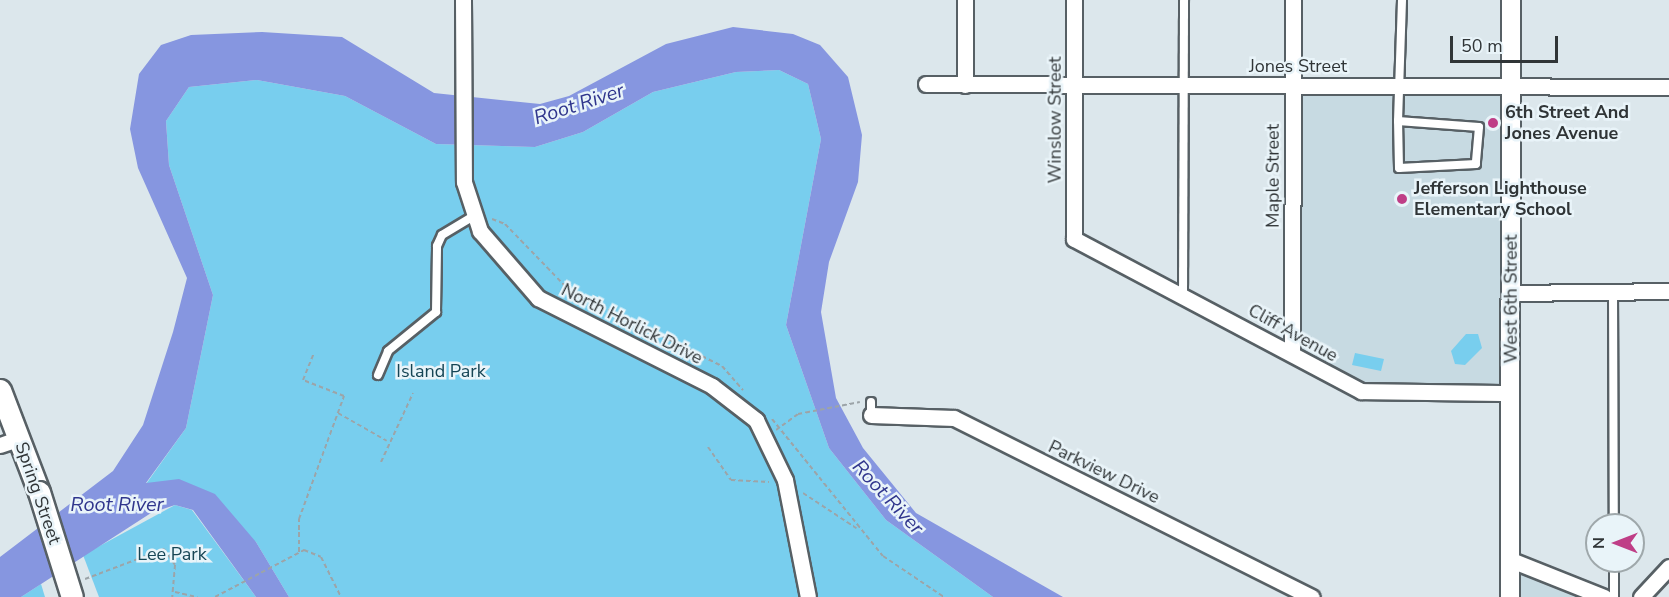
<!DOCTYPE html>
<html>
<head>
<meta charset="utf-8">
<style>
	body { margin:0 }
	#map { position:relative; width:1669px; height:597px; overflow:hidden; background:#dce7ec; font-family:"Nunito Sans",sans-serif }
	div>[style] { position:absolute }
	.built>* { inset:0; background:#c7dae2 }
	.green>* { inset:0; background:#78ceee }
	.water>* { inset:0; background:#8696e0 }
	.path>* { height:2px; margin-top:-1px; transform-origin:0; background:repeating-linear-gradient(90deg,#9ca4a8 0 4.5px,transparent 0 7.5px) }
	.roads { filter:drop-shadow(2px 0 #576065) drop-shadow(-2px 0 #576065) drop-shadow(0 2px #576065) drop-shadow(0 -2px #576065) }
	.service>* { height:8px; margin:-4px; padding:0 4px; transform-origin:4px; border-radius:4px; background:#fff }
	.minor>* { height:15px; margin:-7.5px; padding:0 7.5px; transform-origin:7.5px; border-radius:7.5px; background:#fff }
	.tertiary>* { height:18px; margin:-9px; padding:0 9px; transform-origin:9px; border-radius:9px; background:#fff }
	.secondary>* { height:21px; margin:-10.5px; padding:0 10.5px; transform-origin:10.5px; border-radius:10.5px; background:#fff }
	.bridges { filter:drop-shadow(2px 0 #576065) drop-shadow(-2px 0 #576065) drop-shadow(0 2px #576065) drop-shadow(0 -2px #576065) }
	.secondary-bridge>* { height:21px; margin:-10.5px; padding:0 10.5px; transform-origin:10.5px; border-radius:10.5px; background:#fff }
	.dots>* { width:16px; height:16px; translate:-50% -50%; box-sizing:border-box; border:3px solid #e9f4f9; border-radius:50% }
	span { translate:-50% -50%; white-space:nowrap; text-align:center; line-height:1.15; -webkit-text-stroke:5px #e9f4f9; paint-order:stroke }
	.street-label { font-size:18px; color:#303537 }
	.poi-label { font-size:18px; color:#303537; font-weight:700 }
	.left { translate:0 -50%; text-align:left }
	.park-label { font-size:18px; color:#164555 }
	.water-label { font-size:20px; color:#30368d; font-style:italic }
	.north { position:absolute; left:1585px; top:513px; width:60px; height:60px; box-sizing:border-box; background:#e9f4f9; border:2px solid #9fa8ab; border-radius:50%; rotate:270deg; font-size:16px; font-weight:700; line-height:24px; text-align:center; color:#303537 }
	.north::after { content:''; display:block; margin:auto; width:21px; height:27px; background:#bf3e87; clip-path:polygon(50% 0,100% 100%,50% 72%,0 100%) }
	.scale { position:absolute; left:1450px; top:36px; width:108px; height:27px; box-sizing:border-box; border:3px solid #303537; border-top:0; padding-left:8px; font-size:18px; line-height:21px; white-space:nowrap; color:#303537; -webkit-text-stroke:4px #e9f4f9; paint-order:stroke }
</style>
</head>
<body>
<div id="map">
	<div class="built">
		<i style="clip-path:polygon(1293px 86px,1511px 86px,1511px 393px,1361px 391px,1292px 353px)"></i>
		<i style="clip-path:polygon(1511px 560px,1604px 597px,1510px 597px)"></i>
	</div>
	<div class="green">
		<i style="clip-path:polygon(779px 70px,808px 84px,821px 139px,786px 325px,829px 448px,886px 520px,993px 597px,289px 597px,256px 542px,146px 484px,186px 428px,213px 295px,169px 165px,166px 121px,189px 87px,257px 80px,345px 96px,436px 144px,535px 147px,583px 132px,653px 92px,736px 72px)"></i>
		<i style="clip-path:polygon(1466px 334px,1478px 334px,1482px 348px,1465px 365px,1455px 364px,1451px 351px)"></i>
		<i style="clip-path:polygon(1355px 353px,1384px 359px,1381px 371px,1352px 365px)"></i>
		<i style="clip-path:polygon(175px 505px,192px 510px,256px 597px,99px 597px,83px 555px)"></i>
		<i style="clip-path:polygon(41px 584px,45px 597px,21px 597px)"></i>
	</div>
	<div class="water">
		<i style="clip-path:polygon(733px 27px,793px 34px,820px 45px,848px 77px,862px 135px,858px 182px,829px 262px,821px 312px,836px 398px,863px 448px,916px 513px,1063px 597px,993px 597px,886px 520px,829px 448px,786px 325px,821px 139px,808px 84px,779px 70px,736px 72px,653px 92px,583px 132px,535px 147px,436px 144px,345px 96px,257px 80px,189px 87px,166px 121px,169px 165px,213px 295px,186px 428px,146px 483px,179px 479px,215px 494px,256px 542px,289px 597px,256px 597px,193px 510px,175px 505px,151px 513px,21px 597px,0 597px,0 557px,113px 471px,143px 425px,173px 332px,187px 278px,138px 168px,130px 129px,139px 74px,161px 45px,191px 35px,262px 32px,342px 37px,434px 93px,540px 104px,569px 96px,666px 44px)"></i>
	</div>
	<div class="path">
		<i style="left:492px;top:219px;width:14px;rotate:21deg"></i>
		<i style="left:505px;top:224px;width:91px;rotate:45.9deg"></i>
		<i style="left:568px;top:289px;width:172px;rotate:26.6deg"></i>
		<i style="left:722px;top:366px;width:32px;rotate:49deg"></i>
		<i style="left:338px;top:413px;width:56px;rotate:29.7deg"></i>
		<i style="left:772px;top:419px;width:176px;rotate:51deg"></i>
		<i style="left:883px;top:556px;width:73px;rotate:33.9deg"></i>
		<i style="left:776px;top:430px;width:27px;rotate:-36deg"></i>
		<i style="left:798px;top:414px;width:63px;rotate:-11deg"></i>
		<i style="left:708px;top:447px;width:40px;rotate:55.1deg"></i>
		<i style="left:731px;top:480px;width:38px;rotate:3deg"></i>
		<i style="left:381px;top:462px;width:76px;rotate:-65.1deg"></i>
		<i style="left:803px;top:493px;width:64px;rotate:33.4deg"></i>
		<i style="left:299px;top:552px;width:33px;rotate:-90deg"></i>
		<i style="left:299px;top:519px;width:131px;rotate:-69.9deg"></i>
		<i style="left:344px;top:396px;width:44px;rotate:-158.7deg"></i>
		<i style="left:303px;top:380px;width:29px;rotate:-68deg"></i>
		<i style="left:85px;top:579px;width:85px;rotate:-20.8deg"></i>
		<i style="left:164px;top:549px;width:19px;rotate:55deg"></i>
		<i style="left:175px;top:565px;width:32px;rotate:95deg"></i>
		<i style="left:175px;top:592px;width:23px;rotate:13deg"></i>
		<i style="left:215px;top:597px;width:101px;rotate:-27.8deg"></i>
		<i style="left:304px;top:550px;width:18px;rotate:22deg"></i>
		<i style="left:321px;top:557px;width:45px;rotate:63.4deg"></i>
	</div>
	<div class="roads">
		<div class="service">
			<i style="left:1398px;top:121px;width:81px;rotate:4.2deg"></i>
			<i style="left:1479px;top:127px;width:37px;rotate:95deg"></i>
			<i style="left:1476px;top:164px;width:77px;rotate:177deg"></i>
			<i style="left:1399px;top:168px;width:47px;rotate:-91.2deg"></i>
			<i style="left:1398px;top:121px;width:121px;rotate:-88.1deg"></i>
			<i style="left:1613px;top:292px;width:233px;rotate:89.8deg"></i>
			<i style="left:1183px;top:296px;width:296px;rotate:-89.8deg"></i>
			<i style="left:378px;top:375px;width:26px;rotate:-67deg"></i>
			<i style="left:388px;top:351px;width:62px;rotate:-39.1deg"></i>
			<i style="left:436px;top:312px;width:66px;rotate:-89.1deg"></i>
			<i style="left:437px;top:246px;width:12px;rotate:-66deg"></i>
			<i style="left:442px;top:235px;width:35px;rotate:-31deg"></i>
			<i style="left:871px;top:402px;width:13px;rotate:90deg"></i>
			<i style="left:1614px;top:561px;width:36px;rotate:90deg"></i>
		</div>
		<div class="minor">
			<i style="left:463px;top:0;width:182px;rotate:89.7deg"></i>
			<i style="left:464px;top:182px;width:52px;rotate:71.9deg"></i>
			<i style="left:480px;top:231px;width:89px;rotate:49.1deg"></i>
			<i style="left:538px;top:298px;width:195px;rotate:26.8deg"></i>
			<i style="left:712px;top:386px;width:56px;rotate:37.7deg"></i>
			<i style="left:756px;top:420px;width:67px;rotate:64.2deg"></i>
			<i style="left:785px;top:480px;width:119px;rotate:78.9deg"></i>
			<i style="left:1074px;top:0;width:239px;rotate:90deg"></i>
			<i style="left:1074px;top:239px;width:325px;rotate:27.9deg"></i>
			<i style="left:1361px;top:391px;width:150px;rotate:0.8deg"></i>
			<i style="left:926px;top:84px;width:743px;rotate:0.23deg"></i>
			<i style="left:965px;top:85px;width:85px;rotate:-90deg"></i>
			<i style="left:1511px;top:293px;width:158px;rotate:-0.7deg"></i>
			<i style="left:1292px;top:353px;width:353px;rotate:-89.8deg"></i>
			<i style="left:871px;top:415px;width:83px;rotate:2.1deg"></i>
			<i style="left:954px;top:418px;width:400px;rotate:26.6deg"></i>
			<i style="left:0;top:445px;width:21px;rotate:-19deg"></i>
			<i style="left:1511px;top:560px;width:100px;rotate:21.7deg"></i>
			<i style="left:1641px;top:597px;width:41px;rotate:-47deg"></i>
		</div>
		<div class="tertiary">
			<i style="left:1510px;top:597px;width:597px;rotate:-89.9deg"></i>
		</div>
		<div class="secondary">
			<i style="left:0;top:390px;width:109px;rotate:69.1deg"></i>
		</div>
	</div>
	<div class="bridges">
		<div class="secondary-bridge">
			<i style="left:39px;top:492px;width:110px;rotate:72.6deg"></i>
		</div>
	</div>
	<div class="dots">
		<i style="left:1493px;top:123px;background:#bf3e87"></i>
		<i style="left:1402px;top:199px;background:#bf3e87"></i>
	</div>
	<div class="street-label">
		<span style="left:1298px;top:66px">Jones Street</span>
		<span style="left:1055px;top:120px;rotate:-90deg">Winslow Street</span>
		<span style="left:1273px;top:176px;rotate:-90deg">Maple Street</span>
		<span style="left:1511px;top:299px;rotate:-90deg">West 6th Street</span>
		<span style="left:632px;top:324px;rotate:27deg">North Horlick Drive</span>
		<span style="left:1293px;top:333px;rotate:29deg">Cliff Avenue</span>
		<span style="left:1104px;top:472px;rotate:26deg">Parkview Drive</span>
		<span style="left:38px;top:493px;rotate:71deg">Spring Street</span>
	</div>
	<div class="poi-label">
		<span class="left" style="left:1505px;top:123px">6th Street And<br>Jones Avenue</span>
		<span class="left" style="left:1414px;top:199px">Jefferson Lighthouse<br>Elementary School</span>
	</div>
	<div class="park-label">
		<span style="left:441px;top:371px">Island Park</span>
		<span style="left:172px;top:554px">Lee Park</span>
	</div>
	<div class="water-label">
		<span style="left:579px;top:104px;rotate:-18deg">Root River</span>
		<span style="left:888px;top:497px;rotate:47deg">Root River</span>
		<span style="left:117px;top:504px">Root River</span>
	</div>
	<div class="north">N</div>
	<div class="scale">50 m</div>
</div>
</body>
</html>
